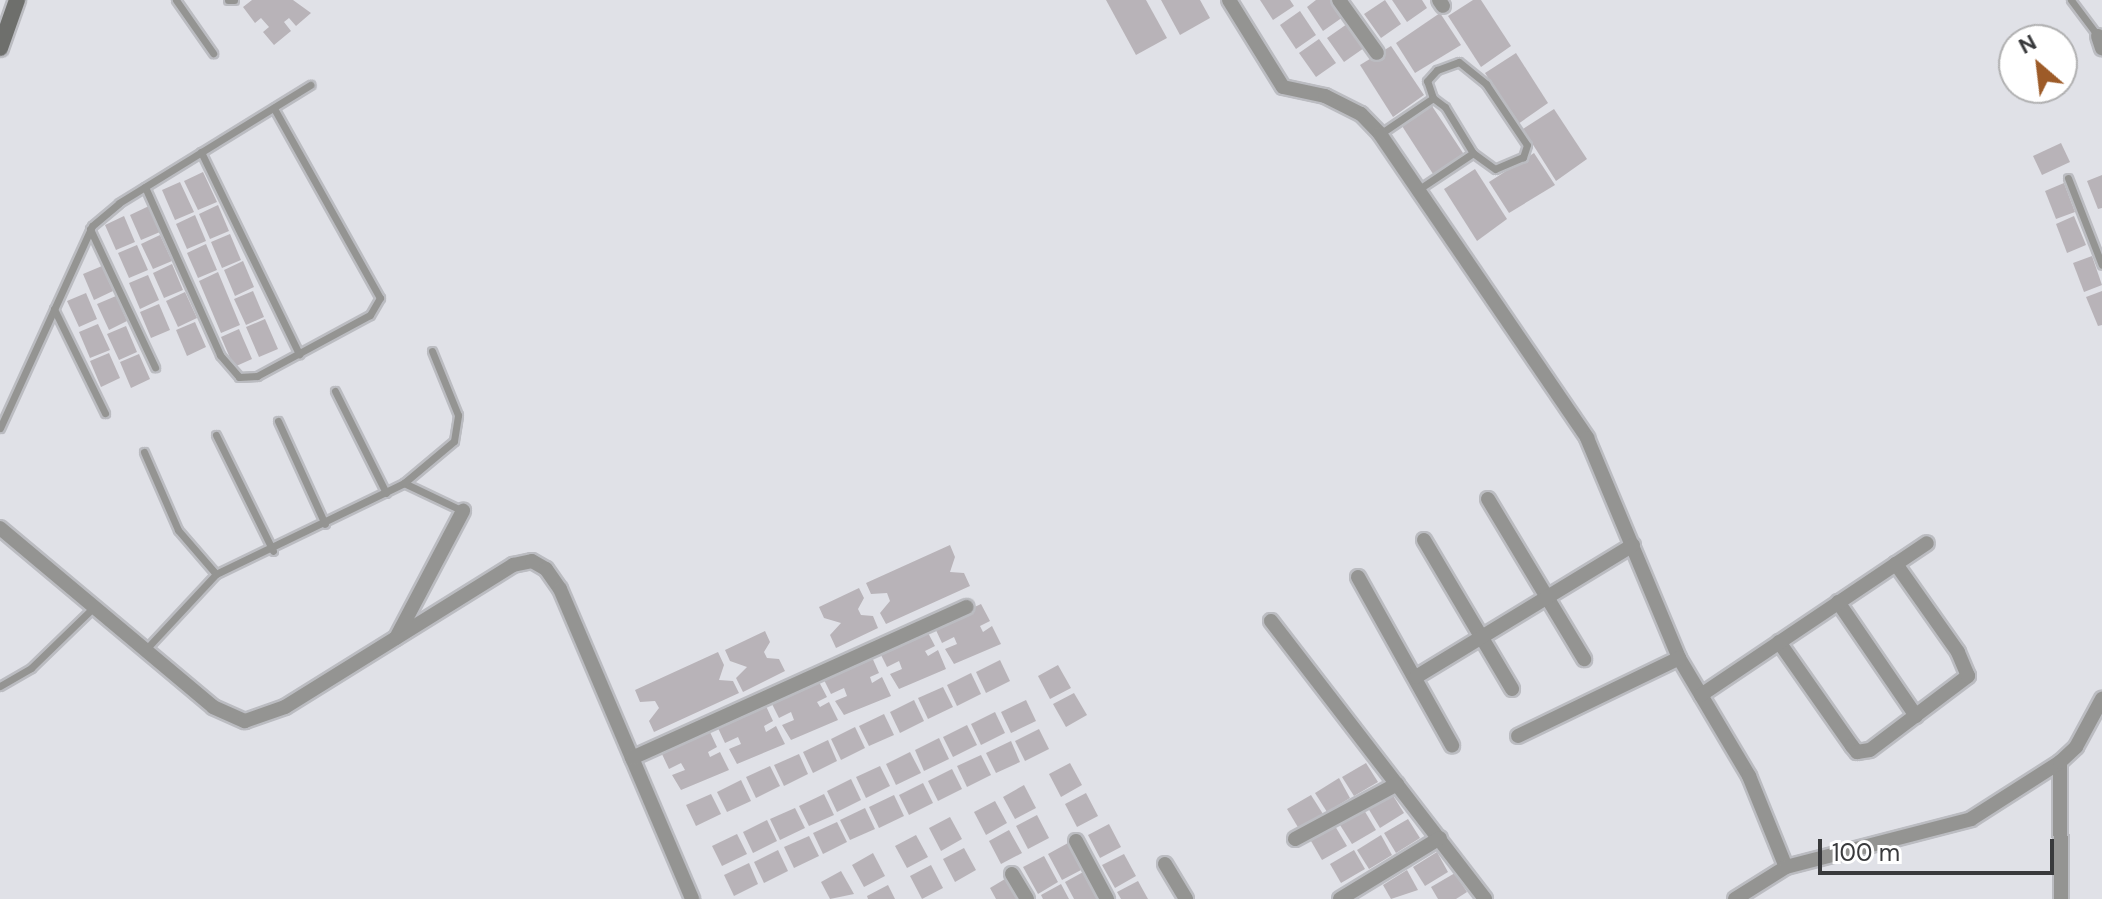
<!DOCTYPE html>
<html>
<head>
<meta charset="utf-8">
<style>
	body { margin:0 }
	#map { position:relative; width:2102px; height:899px; overflow:hidden; background:#e0e1e7; font-family:"DM Sans",sans-serif }
	div>[style] { position:absolute }
	.building>* { inset:0; background:#b8b3b8 }
	.roads { filter:drop-shadow(2px 0 #bbbcc1) drop-shadow(-2px 0 #bbbcc1) drop-shadow(0 2px #bbbcc1) drop-shadow(0 -2px #bbbcc1) }
	.lane>* { height:7px; margin:-3.5px; padding:0 3.5px; transform-origin:3.5px; border-radius:3.5px; background:#949492 }
	.street>* { height:14px; margin:-7px; padding:0 7px; transform-origin:7px; border-radius:7px; background:#949492 }
	.secondary>* { height:16px; margin:-8px; padding:0 8px; transform-origin:8px; border-radius:8px; background:#6e6f6c }
	span { translate:-50% -50%; white-space:nowrap; text-align:center; line-height:1.15; -webkit-text-stroke:6px #fff; paint-order:stroke }
	.north { position:absolute; left:1998px; top:24px; width:80px; height:80px; box-sizing:border-box; background:#fff; border:2px solid #b0b0b1; border-radius:50%; rotate:332deg; font-size:22px; font-weight:700; line-height:32px; text-align:center; color:#393a3c }
	.north::after { content:''; display:block; margin:auto; width:28px; height:36px; background:#9d5b28; clip-path:polygon(50% 0,100% 100%,50% 72%,0 100%) }
	.scale { position:absolute; left:1818px; top:839px; width:236px; height:36px; box-sizing:border-box; border:4px solid #393a3c; border-top:0; padding-left:10px; font-size:24px; line-height:28px; white-space:nowrap; color:#393a3c; -webkit-text-stroke:6px #fff; paint-order:stroke }
</style>
</head>
<body>
<div id="map">
	<div class="building">
		<i style="clip-path:polygon(252px 0,293px 0,311px 13px,296px 26px,289px 18px,284px 22px,291px 31px,274px 45px,263px 32px,269px 27px,261px 18px,255px 23px,243px 7px)"></i>
		<i style="clip-path:polygon(1106px 0,1146px 0,1167px 38px,1136px 55px)"></i>
		<i style="clip-path:polygon(1161px 0,1200px 0,1210px 18px,1180px 35px)"></i>
		<i style="clip-path:polygon(1260px 0,1290px 0,1294px 6px,1273px 20px)"></i>
		<i style="clip-path:polygon(1316px 0,1332px 0,1343px 17px,1323px 31px,1307px 7px)"></i>
		<i style="clip-path:polygon(1385px 0,1401px 24px,1381px 38px,1364px 14px)"></i>
		<i style="clip-path:polygon(1392px 0,1422px 0,1427px 8px,1407px 22px)"></i>
		<i style="clip-path:polygon(1473px 0,1481px 0,1511px 46px,1481px 67px,1448px 16px)"></i>
		<i style="clip-path:polygon(1300px 11px,1316px 35px,1296px 49px,1280px 25px)"></i>
		<i style="clip-path:polygon(1440px 13px,1461px 45px,1415px 73px,1396px 43px)"></i>
		<i style="clip-path:polygon(1347px 24px,1364px 48px,1344px 62px,1327px 38px)"></i>
		<i style="clip-path:polygon(1319px 39px,1336px 63px,1316px 77px,1299px 53px)"></i>
		<i style="clip-path:polygon(1391px 46px,1424px 95px,1393px 117px,1360px 65px)"></i>
		<i style="clip-path:polygon(1516px 53px,1548px 103px,1518px 124px,1485px 73px)"></i>
		<i style="clip-path:polygon(1432px 106px,1465px 156px,1435px 177px,1402px 126px)"></i>
		<i style="clip-path:polygon(1554px 109px,1587px 159px,1556px 181px,1523px 129px)"></i>
		<i style="clip-path:polygon(2061px 143px,2070px 162px,2042px 175px,2033px 156px)"></i>
		<i style="clip-path:polygon(1534px 153px,1555px 185px,1509px 213px,1489px 182px)"></i>
		<i style="clip-path:polygon(1475px 169px,1507px 219px,1477px 241px,1444px 189px)"></i>
		<i style="clip-path:polygon(203px 172px,217px 202px,198px 210px,184px 181px)"></i>
		<i style="clip-path:polygon(2102px 175px,2102px 208px,2098px 209px,2087px 181px)"></i>
		<i style="clip-path:polygon(180px 182px,194px 212px,175px 220px,162px 190px)"></i>
		<i style="clip-path:polygon(2064px 183px,2075px 212px,2056px 219px,2045px 191px)"></i>
		<i style="clip-path:polygon(218px 205px,229px 231px,210px 239px,199px 214px)"></i>
		<i style="clip-path:polygon(149px 206px,160px 232px,141px 240px,130px 215px)"></i>
		<i style="clip-path:polygon(195px 215px,206px 241px,187px 249px,176px 224px)"></i>
		<i style="clip-path:polygon(124px 216px,135px 242px,116px 250px,105px 225px)"></i>
		<i style="clip-path:polygon(2074px 216px,2086px 245px,2067px 253px,2056px 224px)"></i>
		<i style="clip-path:polygon(230px 234px,241px 260px,222px 268px,211px 242px)"></i>
		<i style="clip-path:polygon(160px 235px,172px 261px,153px 269px,141px 244px)"></i>
		<i style="clip-path:polygon(206px 244px,217px 270px,198px 278px,187px 253px)"></i>
		<i style="clip-path:polygon(137px 245px,148px 270px,129px 278px,118px 253px)"></i>
		<i style="clip-path:polygon(2092px 256px,2102px 285px,2084px 292px,2073px 263px)"></i>
		<i style="clip-path:polygon(243px 261px,254px 287px,235px 296px,224px 270px)"></i>
		<i style="clip-path:polygon(172px 264px,183px 290px,164px 298px,153px 273px)"></i>
		<i style="clip-path:polygon(102px 266px,113px 291px,94px 300px,83px 274px)"></i>
		<i style="clip-path:polygon(218px 272px,240px 325px,221px 333px,199px 281px)"></i>
		<i style="clip-path:polygon(148px 275px,159px 300px,140px 309px,129px 283px)"></i>
		<i style="clip-path:polygon(253px 291px,264px 317px,246px 325px,234px 299px)"></i>
		<i style="clip-path:polygon(2102px 291px,2102px 325px,2098px 326px,2086px 297px)"></i>
		<i style="clip-path:polygon(185px 292px,197px 318px,178px 327px,166px 301px)"></i>
		<i style="clip-path:polygon(86px 293px,97px 319px,79px 327px,67px 301px)"></i>
		<i style="clip-path:polygon(116px 296px,127px 321px,109px 330px,97px 304px)"></i>
		<i style="clip-path:polygon(159px 304px,170px 330px,151px 338px,140px 312px)"></i>
		<i style="clip-path:polygon(265px 319px,278px 349px,259px 357px,246px 327px)"></i>
		<i style="clip-path:polygon(195px 322px,206px 347px,187px 356px,176px 330px)"></i>
		<i style="clip-path:polygon(98px 324px,110px 350px,90px 358px,79px 332px)"></i>
		<i style="clip-path:polygon(126px 326px,137px 352px,119px 360px,107px 334px)"></i>
		<i style="clip-path:polygon(239px 329px,252px 359px,234px 367px,221px 337px)"></i>
		<i style="clip-path:polygon(109px 353px,120px 378px,101px 387px,90px 361px)"></i>
		<i style="clip-path:polygon(139px 354px,150px 379px,131px 388px,120px 362px)"></i>
		<i style="clip-path:polygon(950px 545px,955px 557px,950px 572px,964px 573px,970px 586px,886px 624px,880px 613px,890px 601px,887px 593px,871px 594px,866px 583px)"></i>
		<i style="clip-path:polygon(859px 588px,864px 598px,858px 609px,861px 615px,873px 616px,878px 628px,836px 648px,830px 635px,841px 623px,824px 618px,819px 607px)"></i>
		<i style="clip-path:polygon(981px 604px,990px 621px,980px 626px,983px 632px,992px 626px,1001px 644px,954px 664px,945px 649px,957px 644px,954px 637px,942px 643px,934px 626px)"></i>
		<i style="clip-path:polygon(926px 629px,935px 646px,925px 651px,928px 656px,938px 650px,946px 669px,899px 689px,890px 674px,902px 669px,899px 661px,887px 667px,879px 651px)"></i>
		<i style="clip-path:polygon(765px 631px,770px 642px,764px 652px,767px 658px,779px 659px,785px 671px,743px 692px,736px 678px,747px 667px,730px 661px,725px 650px)"></i>
		<i style="clip-path:polygon(718px 652px,724px 665px,719px 680px,733px 681px,739px 693px,654px 732px,649px 721px,659px 708px,655px 701px,640px 702px,635px 690px)"></i>
		<i style="clip-path:polygon(871px 655px,879px 673px,870px 677px,872px 683px,882px 677px,891px 696px,844px 715px,835px 701px,847px 696px,844px 688px,831px 694px,823px 678px)"></i>
		<i style="clip-path:polygon(1000px 660px,1010px 681px,986px 693px,976px 672px)"></i>
		<i style="clip-path:polygon(1058px 665px,1071px 688px,1050px 699px,1038px 676px)"></i>
		<i style="clip-path:polygon(971px 673px,981px 694px,957px 706px,947px 685px)"></i>
		<i style="clip-path:polygon(818px 680px,827px 697px,817px 702px,820px 707px,829px 702px,838px 720px,791px 740px,782px 725px,794px 720px,791px 712px,779px 718px,771px 702px)"></i>
		<i style="clip-path:polygon(943px 687px,953px 707px,928px 719px,918px 698px)"></i>
		<i style="clip-path:polygon(1074px 693px,1087px 715px,1066px 727px,1053px 704px)"></i>
		<i style="clip-path:polygon(914px 700px,924px 721px,900px 733px,890px 712px)"></i>
		<i style="clip-path:polygon(1026px 700px,1036px 721px,1011px 733px,1001px 712px)"></i>
		<i style="clip-path:polygon(765px 704px,773px 721px,764px 726px,766px 732px,776px 726px,785px 744px,737px 764px,729px 749px,741px 744px,738px 737px,725px 743px,717px 726px)"></i>
		<i style="clip-path:polygon(995px 712px,1005px 733px,981px 745px,971px 724px)"></i>
		<i style="clip-path:polygon(884px 714px,894px 735px,869px 746px,859px 726px)"></i>
		<i style="clip-path:polygon(967px 725px,977px 745px,953px 757px,943px 737px)"></i>
		<i style="clip-path:polygon(855px 727px,865px 748px,841px 760px,831px 739px)"></i>
		<i style="clip-path:polygon(1039px 729px,1049px 749px,1025px 761px,1015px 741px)"></i>
		<i style="clip-path:polygon(709px 730px,717px 747px,708px 752px,710px 757px,720px 752px,729px 770px,681px 790px,672px 775px,685px 770px,681px 763px,669px 769px,661px 752px)"></i>
		<i style="clip-path:polygon(939px 738px,949px 759px,924px 771px,915px 750px)"></i>
		<i style="clip-path:polygon(828px 740px,837px 761px,813px 773px,803px 752px)"></i>
		<i style="clip-path:polygon(1011px 741px,1020px 762px,996px 773px,986px 753px)"></i>
		<i style="clip-path:polygon(910px 752px,921px 773px,896px 785px,886px 764px)"></i>
		<i style="clip-path:polygon(799px 754px,808px 774px,784px 786px,774px 765px)"></i>
		<i style="clip-path:polygon(981px 755px,991px 775px,967px 787px,957px 766px)"></i>
		<i style="clip-path:polygon(1070px 763px,1082px 785px,1061px 797px,1049px 774px)"></i>
		<i style="clip-path:polygon(1366px 763px,1378px 782px,1354px 796px,1342px 777px)"></i>
		<i style="clip-path:polygon(770px 766px,780px 786px,756px 798px,746px 777px)"></i>
		<i style="clip-path:polygon(880px 766px,890px 786px,866px 798px,856px 777px)"></i>
		<i style="clip-path:polygon(952px 769px,962px 789px,938px 801px,928px 781px)"></i>
		<i style="clip-path:polygon(1339px 778px,1350px 798px,1327px 812px,1315px 793px)"></i>
		<i style="clip-path:polygon(851px 779px,861px 800px,837px 812px,827px 791px)"></i>
		<i style="clip-path:polygon(741px 780px,751px 801px,727px 812px,717px 792px)"></i>
		<i style="clip-path:polygon(923px 783px,933px 803px,909px 815px,899px 795px)"></i>
		<i style="clip-path:polygon(1024px 785px,1036px 808px,1015px 819px,1003px 797px)"></i>
		<i style="clip-path:polygon(1086px 793px,1098px 816px,1077px 827px,1065px 804px)"></i>
		<i style="clip-path:polygon(711px 794px,721px 814px,696px 826px,686px 805px)"></i>
		<i style="clip-path:polygon(824px 794px,834px 815px,809px 826px,799px 806px)"></i>
		<i style="clip-path:polygon(1392px 794px,1404px 813px,1380px 828px,1368px 808px)"></i>
		<i style="clip-path:polygon(894px 795px,904px 816px,879px 828px,869px 807px)"></i>
		<i style="clip-path:polygon(1311px 795px,1323px 814px,1299px 829px,1287px 809px)"></i>
		<i style="clip-path:polygon(995px 801px,1007px 823px,986px 835px,974px 812px)"></i>
		<i style="clip-path:polygon(795px 808px,805px 828px,780px 840px,770px 819px)"></i>
		<i style="clip-path:polygon(865px 808px,875px 829px,850px 840px,840px 820px)"></i>
		<i style="clip-path:polygon(1364px 810px,1376px 830px,1352px 844px,1340px 825px)"></i>
		<i style="clip-path:polygon(1037px 815px,1049px 838px,1028px 849px,1016px 826px)"></i>
		<i style="clip-path:polygon(950px 817px,962px 839px,941px 851px,929px 828px)"></i>
		<i style="clip-path:polygon(1408px 819px,1420px 838px,1396px 853px,1384px 833px)"></i>
		<i style="clip-path:polygon(767px 820px,777px 841px,753px 853px,743px 832px)"></i>
		<i style="clip-path:polygon(837px 822px,847px 842px,823px 854px,813px 833px)"></i>
		<i style="clip-path:polygon(1109px 824px,1121px 847px,1100px 858px,1088px 835px)"></i>
		<i style="clip-path:polygon(1335px 826px,1347px 846px,1322px 860px,1311px 841px)"></i>
		<i style="clip-path:polygon(1009px 830px,1022px 853px,1001px 864px,989px 841px)"></i>
		<i style="clip-path:polygon(737px 834px,747px 854px,722px 866px,712px 846px)"></i>
		<i style="clip-path:polygon(916px 835px,928px 857px,907px 868px,895px 846px)"></i>
		<i style="clip-path:polygon(1381px 835px,1392px 855px,1369px 869px,1357px 850px)"></i>
		<i style="clip-path:polygon(809px 836px,819px 856px,794px 868px,784px 847px)"></i>
		<i style="clip-path:polygon(1068px 843px,1083px 869px,1062px 880px,1048px 854px)"></i>
		<i style="clip-path:polygon(964px 848px,976px 870px,955px 882px,943px 859px)"></i>
		<i style="clip-path:polygon(778px 850px,788px 871px,764px 883px,754px 862px)"></i>
		<i style="clip-path:polygon(1354px 850px,1365px 869px,1341px 883px,1330px 864px)"></i>
		<i style="clip-path:polygon(1437px 852px,1448px 872px,1425px 886px,1413px 867px)"></i>
		<i style="clip-path:polygon(873px 853px,885px 876px,864px 887px,852px 865px)"></i>
		<i style="clip-path:polygon(1124px 854px,1136px 876px,1115px 888px,1102px 865px)"></i>
		<i style="clip-path:polygon(1044px 856px,1058px 882px,1038px 894px,1023px 867px)"></i>
		<i style="clip-path:polygon(749px 863px,758px 884px,734px 896px,724px 875px)"></i>
		<i style="clip-path:polygon(931px 865px,943px 888px,922px 899px,910px 876px)"></i>
		<i style="clip-path:polygon(1407px 870px,1418px 890px,1391px 899px,1383px 885px)"></i>
		<i style="clip-path:polygon(841px 871px,854px 894px,830px 899px,821px 882px)"></i>
		<i style="clip-path:polygon(1085px 871px,1100px 897px,1097px 899px,1074px 899px,1065px 882px)"></i>
		<i style="clip-path:polygon(1455px 873px,1467px 892px,1456px 899px,1438px 899px,1431px 887px)"></i>
		<i style="clip-path:polygon(1010px 876px,1023px 899px,996px 899px,990px 888px)"></i>
		<i style="clip-path:polygon(1138px 881px,1148px 899px,1121px 899px,1117px 892px)"></i>
		<i style="clip-path:polygon(1061px 884px,1069px 899px,1043px 899px,1041px 895px)"></i>
		<i style="clip-path:polygon(888px 885px,895px 899px,868px 899px,867px 896px)"></i>
	</div>
	<div class="roads">
		<div class="lane">
			<i style="left:176px;top:0;width:65px;rotate:55.1deg"></i>
			<i style="left:228px;top:0;width:6px"></i>
			<i style="left:2071px;top:0;width:45px;rotate:53.1deg"></i>
			<i style="left:1433px;top:98px;width:18px;rotate:-109deg"></i>
			<i style="left:1427px;top:81px;width:15px;rotate:-48deg"></i>
			<i style="left:1437px;top:70px;width:23px;rotate:-20deg"></i>
			<i style="left:1459px;top:62px;width:35px;rotate:39deg"></i>
			<i style="left:1486px;top:84px;width:73px;rotate:56.1deg"></i>
			<i style="left:1527px;top:145px;width:13px;rotate:108deg"></i>
			<i style="left:1523px;top:157px;width:30px;rotate:157deg"></i>
			<i style="left:1495px;top:169px;width:27px;rotate:-144deg"></i>
			<i style="left:1380px;top:134px;width:64px;rotate:-34.2deg"></i>
			<i style="left:1433px;top:98px;width:15px;rotate:37deg"></i>
			<i style="left:1445px;top:107px;width:54px;rotate:58.7deg"></i>
			<i style="left:1473px;top:153px;width:65px;rotate:146.3deg"></i>
			<i style="left:201px;top:152px;width:225px;rotate:64.1deg"></i>
			<i style="left:2068px;top:178px;width:93px;rotate:68.7deg"></i>
			<i style="left:145px;top:187px;width:184px;rotate:65.9deg"></i>
			<i style="left:220px;top:355px;width:29px;rotate:49deg"></i>
			<i style="left:239px;top:377px;width:18px;rotate:-3deg"></i>
			<i style="left:257px;top:376px;width:128px;rotate:-28.4deg"></i>
			<i style="left:370px;top:315px;width:20px;rotate:-60deg"></i>
			<i style="left:380px;top:298px;width:218px;rotate:-119.2deg"></i>
			<i style="left:90px;top:229px;width:153px;rotate:64.8deg"></i>
			<i style="left:54px;top:309px;width:116px;rotate:63.9deg"></i>
			<i style="left:335px;top:391px;width:114px;rotate:63.4deg"></i>
			<i style="left:278px;top:421px;width:113px;rotate:65.5deg"></i>
			<i style="left:0;top:428px;width:222px;rotate:-65.5deg"></i>
			<i style="left:92px;top:226px;width:35px;rotate:-40deg"></i>
			<i style="left:119px;top:203px;width:225px;rotate:-31.7deg"></i>
			<i style="left:216px;top:435px;width:129px;rotate:63.8deg"></i>
			<i style="left:144px;top:452px;width:85px;rotate:66.4deg"></i>
			<i style="left:178px;top:530px;width:58px;rotate:49.2deg"></i>
			<i style="left:404px;top:483px;width:65px;rotate:25.4deg"></i>
			<i style="left:147px;top:648px;width:101px;rotate:-47deg"></i>
			<i style="left:216px;top:574px;width:209px;rotate:-25.8deg"></i>
			<i style="left:404px;top:483px;width:65px;rotate:-40deg"></i>
			<i style="left:454px;top:441px;width:26px;rotate:-81deg"></i>
			<i style="left:458px;top:415px;width:69px;rotate:-112.1deg"></i>
			<i style="left:0;top:686px;width:36px;rotate:-30deg"></i>
			<i style="left:31px;top:668px;width:89px;rotate:-44.1deg"></i>
		</div>
		<div class="street">
			<i style="left:1229px;top:0;width:102px;rotate:58.2deg"></i>
			<i style="left:1283px;top:87px;width:43px;rotate:12.1deg"></i>
			<i style="left:1325px;top:96px;width:40px;rotate:26.6deg"></i>
			<i style="left:1361px;top:114px;width:28px;rotate:46deg"></i>
			<i style="left:1380px;top:134px;width:368px;rotate:55.7deg"></i>
			<i style="left:1587px;top:438px;width:238px;rotate:67.3deg"></i>
			<i style="left:1679px;top:658px;width:137px;rotate:59.3deg"></i>
			<i style="left:1749px;top:776px;width:98px;rotate:67.9deg"></i>
			<i style="left:1339px;top:0;width:65px;rotate:54.4deg"></i>
			<i style="left:1439px;top:0;width:7px;rotate:56deg"></i>
			<i style="left:2098px;top:36px;width:13px;rotate:72deg"></i>
			<i style="left:1488px;top:499px;width:187px;rotate:59deg"></i>
			<i style="left:0;top:528px;width:278px;rotate:40deg"></i>
			<i style="left:213px;top:707px;width:35px;rotate:24deg"></i>
			<i style="left:245px;top:721px;width:42px;rotate:-19.3deg"></i>
			<i style="left:285px;top:707px;width:269px;rotate:-31.9deg"></i>
			<i style="left:513px;top:565px;width:19px;rotate:-12deg"></i>
			<i style="left:532px;top:561px;width:16px;rotate:30deg"></i>
			<i style="left:546px;top:569px;width:24px;rotate:55deg"></i>
			<i style="left:560px;top:589px;width:337px;rotate:66.9deg"></i>
			<i style="left:1424px;top:540px;width:173px;rotate:59.4deg"></i>
			<i style="left:1358px;top:577px;width:193px;rotate:60.8deg"></i>
			<i style="left:1838px;top:602px;width:138px;rotate:55.6deg"></i>
			<i style="left:1271px;top:621px;width:351px;rotate:52.4deg"></i>
			<i style="left:396px;top:638px;width:144px;rotate:-62.2deg"></i>
			<i style="left:1779px;top:642px;width:127px;rotate:54.9deg"></i>
			<i style="left:1852px;top:746px;width:8px;rotate:50deg"></i>
			<i style="left:1857px;top:752px;width:13px;rotate:-9deg"></i>
			<i style="left:1870px;top:750px;width:123px;rotate:-37.1deg"></i>
			<i style="left:1968px;top:676px;width:26px;rotate:-113deg"></i>
			<i style="left:1958px;top:652px;width:108px;rotate:-125.2deg"></i>
			<i style="left:1416px;top:677px;width:254px;rotate:-31.3deg"></i>
			<i style="left:1701px;top:695px;width:272px;rotate:-33.9deg"></i>
			<i style="left:1518px;top:736px;width:179px;rotate:-25.8deg"></i>
			<i style="left:632px;top:758px;width:367px;rotate:-24.3deg"></i>
			<i style="left:2060px;top:762px;width:137px;rotate:89.6deg"></i>
			<i style="left:1295px;top:839px;width:116px;rotate:-28.3deg"></i>
			<i style="left:1076px;top:841px;width:66px;rotate:61.9deg"></i>
			<i style="left:1165px;top:864px;width:41px;rotate:59deg"></i>
			<i style="left:1012px;top:874px;width:29px;rotate:59deg"></i>
			<i style="left:1340px;top:899px;width:117px;rotate:-31.4deg"></i>
			<i style="left:1735px;top:899px;width:60px;rotate:-32.1deg"></i>
			<i style="left:1786px;top:867px;width:191px;rotate:-14.5deg"></i>
			<i style="left:1971px;top:819px;width:106px;rotate:-32.6deg"></i>
			<i style="left:2060px;top:762px;width:22px;rotate:-43deg"></i>
			<i style="left:2076px;top:747px;width:55px;rotate:-61.6deg"></i>
		</div>
		<div class="secondary">
			<i style="left:0;top:48px;width:51px;rotate:-70.5deg"></i>
		</div>
	</div>
	<div class="north">N</div>
	<div class="scale">100 m</div>
</div>
</body>
</html>
